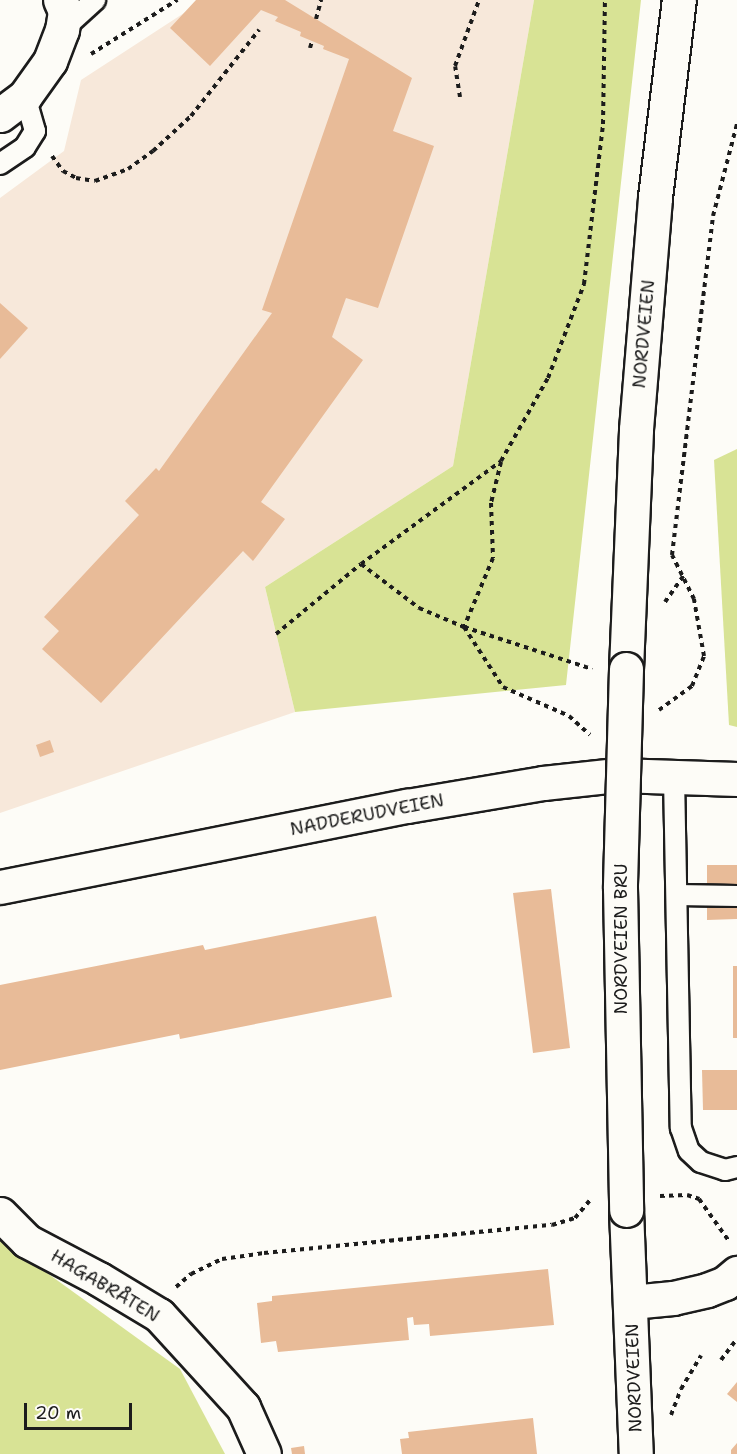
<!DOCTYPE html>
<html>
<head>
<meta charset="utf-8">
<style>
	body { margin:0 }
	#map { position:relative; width:737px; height:1454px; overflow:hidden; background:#fdfcf7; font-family:"Shantell Sans",sans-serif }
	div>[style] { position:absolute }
	.built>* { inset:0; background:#f7e8da }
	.green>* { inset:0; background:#d8e395 }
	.building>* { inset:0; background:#e8bb98 }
	.path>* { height:4px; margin-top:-2px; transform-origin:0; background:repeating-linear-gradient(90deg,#1c1c1c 0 4.5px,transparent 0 9px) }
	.roads { filter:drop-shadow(2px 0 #1c1c1c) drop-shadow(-2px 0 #1c1c1c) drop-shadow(0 2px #1c1c1c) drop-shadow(0 -2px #1c1c1c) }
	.service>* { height:20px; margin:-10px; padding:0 10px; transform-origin:10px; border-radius:10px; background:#fdfcf7 }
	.minor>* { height:33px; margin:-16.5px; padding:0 16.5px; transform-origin:16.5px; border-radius:16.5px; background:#fdfcf7 }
	.secondary>* { height:33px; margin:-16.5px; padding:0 16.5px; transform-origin:16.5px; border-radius:16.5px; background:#fdfcf7 }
	.bridges { filter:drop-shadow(2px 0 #1c1c1c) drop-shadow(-2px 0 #1c1c1c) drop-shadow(0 2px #1c1c1c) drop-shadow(0 -2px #1c1c1c) }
	.secondary-bridge>* { height:33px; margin:-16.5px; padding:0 16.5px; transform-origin:16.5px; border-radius:16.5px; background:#fdfcf7 }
	span { translate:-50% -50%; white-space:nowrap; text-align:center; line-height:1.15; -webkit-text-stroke:4.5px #fdfcf7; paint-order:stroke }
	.street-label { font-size:18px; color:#1c1c1c }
	.scale { position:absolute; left:24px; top:1403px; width:108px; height:27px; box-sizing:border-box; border:3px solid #1c1c1c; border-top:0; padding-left:8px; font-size:18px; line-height:21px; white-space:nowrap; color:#1c1c1c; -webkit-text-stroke:4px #fdfcf7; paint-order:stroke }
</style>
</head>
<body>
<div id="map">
	<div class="built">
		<i style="clip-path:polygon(204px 0,534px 0,453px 466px,265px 587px,295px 712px,0 813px,0 198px,64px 151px,81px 80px)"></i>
	</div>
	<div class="green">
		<i style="clip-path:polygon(534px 0,641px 0,566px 685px,295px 712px,265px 587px,453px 466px)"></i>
		<i style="clip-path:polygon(737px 449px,737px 727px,729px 725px,714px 460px)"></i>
		<i style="clip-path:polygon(0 1239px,180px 1369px,225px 1454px,0 1454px)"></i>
	</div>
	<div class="building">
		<i style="clip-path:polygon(196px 0,285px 0,412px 78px,393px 131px,434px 146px,378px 308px,346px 298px,332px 337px,363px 360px,261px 502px,285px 519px,253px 561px,243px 551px,101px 703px,42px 649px,59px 631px,44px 617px,139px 515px,125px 501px,156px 468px,159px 471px,272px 313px,262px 310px,349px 59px,323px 49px,324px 46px,300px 36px,301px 32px,275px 21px,278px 17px,261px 10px,210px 66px,170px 28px)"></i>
		<i style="clip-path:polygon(0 303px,28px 328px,0 359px)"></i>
		<i style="clip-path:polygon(50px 740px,54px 752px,40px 757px,36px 745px)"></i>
		<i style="clip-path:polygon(707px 865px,737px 865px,737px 919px,707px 920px)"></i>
		<i style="clip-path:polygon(551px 889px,570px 1048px,533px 1053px,513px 893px)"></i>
		<i style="clip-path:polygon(376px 916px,392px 997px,180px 1039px,179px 1034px,0 1070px,0 985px,203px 945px,205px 950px)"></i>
		<i style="clip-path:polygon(733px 966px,737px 966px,737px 1038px,733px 1038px)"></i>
		<i style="clip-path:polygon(702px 1070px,737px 1070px,737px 1110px,703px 1110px)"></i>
		<i style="clip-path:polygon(548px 1269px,554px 1325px,430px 1336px,429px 1324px,414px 1325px,413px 1317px,407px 1318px,409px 1340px,278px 1352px,276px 1341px,261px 1343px,257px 1303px,272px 1301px,272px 1296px)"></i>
		<i style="clip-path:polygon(737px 1382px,737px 1402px,727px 1394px)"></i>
		<i style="clip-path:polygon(533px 1418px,537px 1454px,402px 1454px,400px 1439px,409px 1438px,408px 1432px)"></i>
		<i style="clip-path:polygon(737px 1443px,737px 1454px,731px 1454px,731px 1450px)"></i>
		<i style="clip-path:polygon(304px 1446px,305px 1454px,292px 1454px,291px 1448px)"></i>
	</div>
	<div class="path">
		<i style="left:316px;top:19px;width:20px;rotate:-75deg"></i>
		<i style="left:310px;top:48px;width:7px;rotate:-74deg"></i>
		<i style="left:91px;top:54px;width:102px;rotate:-32.1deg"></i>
		<i style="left:460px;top:97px;width:31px;rotate:-99deg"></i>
		<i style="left:455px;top:66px;width:70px;rotate:-70deg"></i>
		<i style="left:52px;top:156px;width:19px;rotate:54deg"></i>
		<i style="left:63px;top:171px;width:15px;rotate:28deg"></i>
		<i style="left:76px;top:178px;width:19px;rotate:9deg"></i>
		<i style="left:95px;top:181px;width:35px;rotate:-20deg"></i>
		<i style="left:128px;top:169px;width:31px;rotate:-36deg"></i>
		<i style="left:153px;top:151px;width:52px;rotate:-42.6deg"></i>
		<i style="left:191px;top:116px;width:110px;rotate:-51.7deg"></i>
		<i style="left:501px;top:462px;width:42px;rotate:103.7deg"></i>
		<i style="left:491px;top:503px;width:55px;rotate:87.9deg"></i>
		<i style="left:493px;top:558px;width:75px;rotate:112.8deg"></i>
		<i style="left:464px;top:627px;width:135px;rotate:18.2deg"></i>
		<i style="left:361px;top:564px;width:73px;rotate:37.2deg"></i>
		<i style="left:419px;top:608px;width:49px;rotate:22.9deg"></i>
		<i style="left:464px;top:627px;width:72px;rotate:57deg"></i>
		<i style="left:503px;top:687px;width:72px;rotate:23.7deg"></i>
		<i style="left:569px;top:716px;width:28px;rotate:42deg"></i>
		<i style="left:665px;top:602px;width:32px;rotate:-55deg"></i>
		<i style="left:276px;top:634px;width:110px;rotate:-39.5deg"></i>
		<i style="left:361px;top:564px;width:174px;rotate:-36.3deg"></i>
		<i style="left:501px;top:461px;width:95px;rotate:-60.5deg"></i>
		<i style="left:548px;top:378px;width:101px;rotate:-69deg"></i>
		<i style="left:584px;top:284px;width:161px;rotate:-83.2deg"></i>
		<i style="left:603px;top:124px;width:124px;rotate:-89.1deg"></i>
		<i style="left:659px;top:710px;width:41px;rotate:-36deg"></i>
		<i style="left:692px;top:686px;width:32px;rotate:-68deg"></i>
		<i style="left:704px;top:656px;width:58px;rotate:-100deg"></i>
		<i style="left:694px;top:599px;width:49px;rotate:-116.6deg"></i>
		<i style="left:672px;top:555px;width:341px;rotate:-83.1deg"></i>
		<i style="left:713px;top:216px;width:95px;rotate:-75.4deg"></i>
		<i style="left:660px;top:1196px;width:27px;rotate:-2deg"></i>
		<i style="left:687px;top:1195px;width:13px;rotate:18deg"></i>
		<i style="left:699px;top:1199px;width:52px;rotate:54.5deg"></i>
		<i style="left:176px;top:1287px;width:20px;rotate:-41deg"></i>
		<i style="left:191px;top:1274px;width:34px;rotate:-26deg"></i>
		<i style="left:222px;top:1259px;width:42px;rotate:-8.1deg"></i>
		<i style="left:264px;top:1253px;width:289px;rotate:-5.6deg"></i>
		<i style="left:552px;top:1225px;width:24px;rotate:-17deg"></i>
		<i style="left:575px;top:1218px;width:23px;rotate:-50deg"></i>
		<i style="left:721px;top:1360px;width:26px;rotate:-53deg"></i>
		<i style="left:671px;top:1415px;width:28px;rotate:-69deg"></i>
		<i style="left:681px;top:1389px;width:39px;rotate:-59deg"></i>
	</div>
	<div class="roads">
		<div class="service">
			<i style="left:62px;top:30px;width:45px;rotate:-42.3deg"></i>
			<i style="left:0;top:164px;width:30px;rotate:-34deg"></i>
			<i style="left:25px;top:147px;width:19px;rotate:-58deg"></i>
			<i style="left:35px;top:131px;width:36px;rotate:-106deg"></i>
			<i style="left:674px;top:777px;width:351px;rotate:88.9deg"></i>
			<i style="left:681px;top:1128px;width:24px;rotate:71deg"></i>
			<i style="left:689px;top:1151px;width:16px;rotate:43deg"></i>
			<i style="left:701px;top:1162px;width:25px;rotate:18deg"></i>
			<i style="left:725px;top:1170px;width:12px;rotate:-14deg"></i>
			<i style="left:677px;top:895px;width:60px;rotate:1deg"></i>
		</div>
		<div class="minor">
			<i style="left:0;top:115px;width:31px;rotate:-37deg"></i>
			<i style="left:25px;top:96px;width:43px;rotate:-54.5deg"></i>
			<i style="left:50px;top:61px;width:33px;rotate:-69deg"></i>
			<i style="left:62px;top:30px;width:19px;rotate:-81deg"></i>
			<i style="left:65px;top:11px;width:12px;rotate:-114deg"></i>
			<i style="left:0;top:1214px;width:38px;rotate:45deg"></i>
			<i style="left:27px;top:1241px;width:81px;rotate:27.8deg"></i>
			<i style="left:99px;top:1279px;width:70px;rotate:31deg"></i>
			<i style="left:159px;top:1315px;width:125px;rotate:47.6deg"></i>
			<i style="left:243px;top:1407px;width:51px;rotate:65.9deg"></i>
		</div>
		<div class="secondary">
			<i style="left:626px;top:669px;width:240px;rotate:-87.6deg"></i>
			<i style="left:636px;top:429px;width:233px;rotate:-85.3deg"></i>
			<i style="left:655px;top:197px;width:198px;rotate:-83.1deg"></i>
			<i style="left:0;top:887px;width:415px;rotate:-11.3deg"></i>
			<i style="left:407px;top:806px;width:138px;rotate:-9.6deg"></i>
			<i style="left:543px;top:783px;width:74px;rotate:-6.2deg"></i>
			<i style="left:617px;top:775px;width:120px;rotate:1.9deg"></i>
			<i style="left:626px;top:1210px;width:244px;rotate:87.7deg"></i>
			<i style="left:631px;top:1302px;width:42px;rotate:-5.4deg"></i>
			<i style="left:673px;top:1298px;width:35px;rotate:-13deg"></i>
			<i style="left:707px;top:1290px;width:19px;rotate:-21deg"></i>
			<i style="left:725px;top:1283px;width:16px;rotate:-40deg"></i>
		</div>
	</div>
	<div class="bridges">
		<div class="secondary-bridge">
			<i style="left:626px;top:669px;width:219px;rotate:91.6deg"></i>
			<i style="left:620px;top:888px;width:322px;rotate:88.9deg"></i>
		</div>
	</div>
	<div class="street-label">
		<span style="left:644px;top:334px;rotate:-85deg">NORDVEIEN</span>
		<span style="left:367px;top:815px;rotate:-11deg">NADDERUDVEIEN</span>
		<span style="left:621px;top:939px;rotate:-90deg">NORDVEIEN BRU</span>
		<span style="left:105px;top:1286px;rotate:31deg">HAGABRÅTEN</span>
		<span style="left:634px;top:1378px;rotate:-92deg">NORDVEIEN</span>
	</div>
	<div class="scale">20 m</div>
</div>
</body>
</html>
